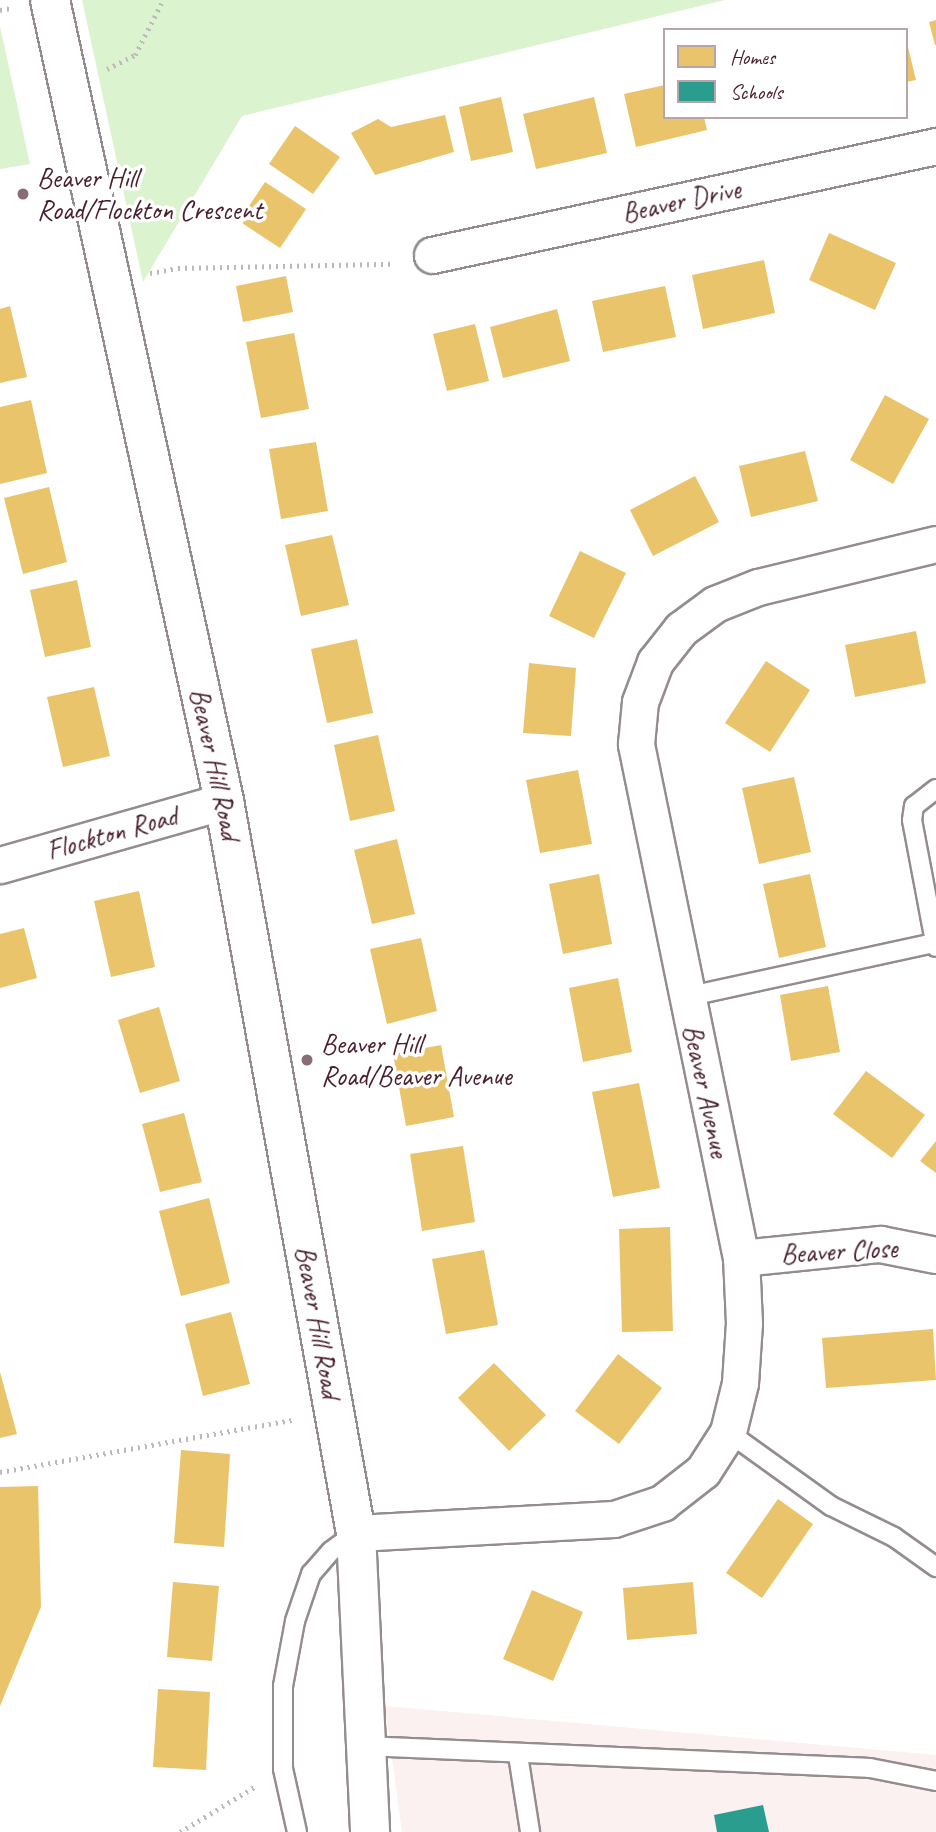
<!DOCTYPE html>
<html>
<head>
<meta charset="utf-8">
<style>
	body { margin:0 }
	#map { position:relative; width:936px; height:1832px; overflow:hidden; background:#fff; font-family:Caveat,sans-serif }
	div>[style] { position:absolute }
	.built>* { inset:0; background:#faf1f0 }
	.green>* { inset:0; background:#dbf3cf }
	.homes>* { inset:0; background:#e9c46a }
	.schools>* { inset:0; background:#2a9d8f }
	.path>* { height:4.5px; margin-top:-2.25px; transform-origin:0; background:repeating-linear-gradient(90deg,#bdb8b9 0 2px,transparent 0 7px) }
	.roads { filter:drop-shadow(2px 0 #948c8e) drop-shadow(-2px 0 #948c8e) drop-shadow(0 2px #948c8e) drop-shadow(0 -2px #948c8e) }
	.lane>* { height:18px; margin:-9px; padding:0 9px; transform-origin:9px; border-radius:9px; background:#fff }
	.street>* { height:35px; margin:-17.5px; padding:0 17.5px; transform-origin:17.5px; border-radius:17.5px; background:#fff }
	.secondary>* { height:38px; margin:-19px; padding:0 19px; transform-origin:19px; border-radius:19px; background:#fff }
	.dots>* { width:19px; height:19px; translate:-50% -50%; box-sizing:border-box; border:4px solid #fff; border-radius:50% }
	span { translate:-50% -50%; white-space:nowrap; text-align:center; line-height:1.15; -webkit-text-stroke:7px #fff; paint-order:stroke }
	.poi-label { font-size:28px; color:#4a1f2b }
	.left { translate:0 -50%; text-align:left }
	.street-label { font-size:28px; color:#4a1f2b }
	.legend { position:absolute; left:663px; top:28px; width:245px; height:91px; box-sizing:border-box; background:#fff; border:2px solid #b7a5aa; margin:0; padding:9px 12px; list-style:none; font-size:21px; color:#4a1f2b }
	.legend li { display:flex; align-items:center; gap:14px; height:35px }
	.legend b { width:35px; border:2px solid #b7a5aa }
</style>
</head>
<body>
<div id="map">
	<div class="built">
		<i style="clip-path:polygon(385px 1706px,936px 1755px,936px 1832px,402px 1832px)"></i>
	</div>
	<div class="green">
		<i style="clip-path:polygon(82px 0,725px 0,242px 116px,143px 282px)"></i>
		<i style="clip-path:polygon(0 26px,30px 164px,0 169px)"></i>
	</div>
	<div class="homes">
		<i style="clip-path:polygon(936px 20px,936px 45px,935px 45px,929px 22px)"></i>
		<i style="clip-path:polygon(906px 39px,916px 80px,906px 82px)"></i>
		<i style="clip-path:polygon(665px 85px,665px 117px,704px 117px,707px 130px,636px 147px,624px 94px)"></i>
		<i style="clip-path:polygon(501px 97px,513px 152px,471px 161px,459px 107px)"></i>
		<i style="clip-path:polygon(594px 97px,607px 153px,536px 169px,523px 114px)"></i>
		<i style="clip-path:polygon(445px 115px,454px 152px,375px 175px,351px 133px,378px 119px,391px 127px)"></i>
		<i style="clip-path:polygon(295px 126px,340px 157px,313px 194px,269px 164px)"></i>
		<i style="clip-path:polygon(265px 182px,306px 209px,280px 248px,239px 221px)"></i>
		<i style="clip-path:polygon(829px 233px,896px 263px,875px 310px,809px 280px)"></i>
		<i style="clip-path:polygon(764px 260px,775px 313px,703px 329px,692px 275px)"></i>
		<i style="clip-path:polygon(286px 276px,293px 312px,243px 322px,236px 286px)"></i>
		<i style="clip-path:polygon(665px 286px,676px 337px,603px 352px,592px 301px)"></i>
		<i style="clip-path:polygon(10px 306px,27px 377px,0 383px,0 309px)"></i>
		<i style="clip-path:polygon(557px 309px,570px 361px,503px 378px,490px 327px)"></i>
		<i style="clip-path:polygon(475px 324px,489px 381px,447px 391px,433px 334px)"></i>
		<i style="clip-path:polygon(294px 333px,309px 409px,261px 418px,246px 342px)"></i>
		<i style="clip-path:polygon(885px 395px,929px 419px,893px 484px,850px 460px)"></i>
		<i style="clip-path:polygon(31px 400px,47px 473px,0 484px,0 407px)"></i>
		<i style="clip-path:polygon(316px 442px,328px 511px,281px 519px,269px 449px)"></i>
		<i style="clip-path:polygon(805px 451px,818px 501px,751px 517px,739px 466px)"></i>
		<i style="clip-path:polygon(695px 476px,719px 522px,653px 556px,630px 510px)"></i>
		<i style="clip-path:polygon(49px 487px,67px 562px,23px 574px,4px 498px)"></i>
		<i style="clip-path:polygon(332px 535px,349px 605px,301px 616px,285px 545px)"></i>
		<i style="clip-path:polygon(580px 551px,626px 573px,594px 638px,549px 616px)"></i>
		<i style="clip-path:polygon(77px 580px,91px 647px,45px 657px,30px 590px)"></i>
		<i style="clip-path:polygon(916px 631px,926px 683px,855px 697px,845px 645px)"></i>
		<i style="clip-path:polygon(357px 639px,373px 713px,327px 723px,311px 649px)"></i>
		<i style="clip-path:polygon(766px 661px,810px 690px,770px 752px,725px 723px)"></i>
		<i style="clip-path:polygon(529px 663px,576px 668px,571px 736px,523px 733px)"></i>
		<i style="clip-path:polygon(94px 687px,110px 756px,63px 767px,47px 697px)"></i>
		<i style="clip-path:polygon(378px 735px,395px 811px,350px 821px,334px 745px)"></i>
		<i style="clip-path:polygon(578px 770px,592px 844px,540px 853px,526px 780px)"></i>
		<i style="clip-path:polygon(794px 777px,811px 852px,759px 864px,742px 788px)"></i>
		<i style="clip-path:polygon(397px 839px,415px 914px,372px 924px,354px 850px)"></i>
		<i style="clip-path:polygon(599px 874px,612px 944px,563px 954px,549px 884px)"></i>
		<i style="clip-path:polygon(810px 874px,826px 947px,779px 958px,763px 884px)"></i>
		<i style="clip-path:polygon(139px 891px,155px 967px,111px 977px,94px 901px)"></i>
		<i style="clip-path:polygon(24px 928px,37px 978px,0 988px,0 934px)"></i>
		<i style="clip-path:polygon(421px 938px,437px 1011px,387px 1024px,370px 949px)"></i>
		<i style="clip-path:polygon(618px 978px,632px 1052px,583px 1062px,569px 988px)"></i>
		<i style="clip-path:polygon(828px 986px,840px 1052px,791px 1061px,780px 995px)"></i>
		<i style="clip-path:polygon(159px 1007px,180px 1081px,140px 1093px,118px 1020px)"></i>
		<i style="clip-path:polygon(441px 1045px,454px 1117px,406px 1126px,393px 1054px)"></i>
		<i style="clip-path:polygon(866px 1071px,925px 1115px,892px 1158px,833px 1114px)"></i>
		<i style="clip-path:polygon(639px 1083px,660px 1188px,613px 1197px,592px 1092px)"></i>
		<i style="clip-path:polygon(184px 1113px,202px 1182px,160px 1192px,142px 1124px)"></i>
		<i style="clip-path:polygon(936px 1141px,936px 1173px,920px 1161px)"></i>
		<i style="clip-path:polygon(463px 1146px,475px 1222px,422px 1231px,410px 1154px)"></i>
		<i style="clip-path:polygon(209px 1198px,230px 1283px,181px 1296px,159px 1211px)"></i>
		<i style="clip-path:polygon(670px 1227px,673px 1331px,622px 1332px,619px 1229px)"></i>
		<i style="clip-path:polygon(484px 1250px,498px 1325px,446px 1334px,432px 1259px)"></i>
		<i style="clip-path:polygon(231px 1312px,250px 1384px,203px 1396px,185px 1324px)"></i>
		<i style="clip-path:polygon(933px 1329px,936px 1380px,826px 1388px,822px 1338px)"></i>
		<i style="clip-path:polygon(618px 1354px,662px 1388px,619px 1444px,575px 1411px)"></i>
		<i style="clip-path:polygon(494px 1363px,546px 1415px,509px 1451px,458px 1398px)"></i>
		<i style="clip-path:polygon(0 1372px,17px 1434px,0 1438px)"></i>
		<i style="clip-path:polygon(181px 1450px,230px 1454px,224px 1547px,174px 1543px)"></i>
		<i style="clip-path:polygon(38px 1486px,41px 1607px,0 1706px,0 1487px)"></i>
		<i style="clip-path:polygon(778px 1499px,813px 1524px,762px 1598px,726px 1573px)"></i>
		<i style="clip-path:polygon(173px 1582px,219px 1586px,212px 1661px,167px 1657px)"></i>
		<i style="clip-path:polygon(693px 1582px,697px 1634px,627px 1640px,623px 1588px)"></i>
		<i style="clip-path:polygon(532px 1590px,583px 1612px,553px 1681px,503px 1659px)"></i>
		<i style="clip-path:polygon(158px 1689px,210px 1692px,206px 1770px,153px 1767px)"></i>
	</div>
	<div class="schools">
		<i style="clip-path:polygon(763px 1805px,769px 1832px,717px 1832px,714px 1815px)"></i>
	</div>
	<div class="path">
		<i style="left:0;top:10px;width:11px;rotate:-10deg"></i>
		<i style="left:107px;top:69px;width:31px;rotate:-27deg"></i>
		<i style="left:135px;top:55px;width:62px;rotate:-63deg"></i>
		<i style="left:150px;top:273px;width:28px;rotate:-10deg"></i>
		<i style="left:178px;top:268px;width:215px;rotate:-1.1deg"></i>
		<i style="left:0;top:1472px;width:297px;rotate:-10.1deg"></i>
		<i style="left:180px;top:1832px;width:87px;rotate:-31.3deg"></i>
	</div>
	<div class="roads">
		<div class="lane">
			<i style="left:936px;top:789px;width:28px;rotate:142deg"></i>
			<i style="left:914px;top:806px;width:14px;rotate:98deg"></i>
			<i style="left:912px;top:820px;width:129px;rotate:79.3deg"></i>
			<i style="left:686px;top:997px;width:254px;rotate:-12.3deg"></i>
			<i style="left:728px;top:1432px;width:127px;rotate:35.7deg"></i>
			<i style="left:831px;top:1506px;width:70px;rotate:26.2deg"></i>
			<i style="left:894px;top:1537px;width:52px;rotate:35.5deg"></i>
			<i style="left:365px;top:1746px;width:505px;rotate:2.49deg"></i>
			<i style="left:870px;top:1768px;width:67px;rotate:11.1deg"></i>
			<i style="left:518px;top:1755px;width:78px;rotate:81.1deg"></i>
			<i style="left:297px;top:1832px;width:65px;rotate:-102.5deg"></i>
			<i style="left:283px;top:1769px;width:83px;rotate:-90deg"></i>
			<i style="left:283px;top:1686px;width:66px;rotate:-79.5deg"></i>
			<i style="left:295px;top:1621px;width:50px;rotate:-71.2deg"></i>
			<i style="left:311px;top:1574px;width:30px;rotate:-49deg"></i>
			<i style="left:331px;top:1551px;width:31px;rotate:-36deg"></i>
		</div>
		<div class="street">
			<i style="left:432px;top:255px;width:516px;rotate:-12.2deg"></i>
			<i style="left:0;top:865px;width:233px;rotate:-15.9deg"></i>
			<i style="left:741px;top:1258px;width:140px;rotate:-5.8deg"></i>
			<i style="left:880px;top:1244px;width:57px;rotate:11.1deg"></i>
			<i style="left:356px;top:1533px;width:258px;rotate:-3.1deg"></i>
			<i style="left:614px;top:1519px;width:51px;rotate:-18.4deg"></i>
			<i style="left:662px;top:1503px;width:52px;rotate:-38deg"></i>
			<i style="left:703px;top:1471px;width:46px;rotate:-57.3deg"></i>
			<i style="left:728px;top:1432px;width:50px;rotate:-76.2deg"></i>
			<i style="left:740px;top:1383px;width:60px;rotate:-86.2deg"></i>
			<i style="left:744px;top:1323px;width:65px;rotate:-92.6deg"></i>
			<i style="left:741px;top:1258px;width:525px;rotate:-101.55deg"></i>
			<i style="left:636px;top:744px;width:42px;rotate:-84.6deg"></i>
			<i style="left:640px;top:702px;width:43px;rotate:-69.4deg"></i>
			<i style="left:655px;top:662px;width:42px;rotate:-51.8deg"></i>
			<i style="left:681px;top:629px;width:42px;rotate:-36.3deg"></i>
			<i style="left:715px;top:604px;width:46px;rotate:-21.6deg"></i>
			<i style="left:758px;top:587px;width:183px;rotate:-13.6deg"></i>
		</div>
		<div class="secondary">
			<i style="left:50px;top:0;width:820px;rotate:77.74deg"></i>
			<i style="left:224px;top:801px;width:744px;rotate:79.78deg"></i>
			<i style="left:356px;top:1533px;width:299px;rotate:87.3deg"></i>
		</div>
	</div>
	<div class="dots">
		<i style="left:23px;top:194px;background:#896d75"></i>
		<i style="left:307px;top:1060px;background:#896d75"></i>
	</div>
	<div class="poi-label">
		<span class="left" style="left:37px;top:194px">Beaver Hill<br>Road/Flockton Crescent</span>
		<span class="left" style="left:321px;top:1060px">Beaver Hill<br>Road/Beaver Avenue</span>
	</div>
	<div class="street-label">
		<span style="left:681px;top:201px;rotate:-12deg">Beaver Drive</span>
		<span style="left:215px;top:764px;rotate:78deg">Beaver Hill Road</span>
		<span style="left:112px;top:833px;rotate:-16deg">Flockton Road</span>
		<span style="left:706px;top:1091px;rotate:78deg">Beaver Avenue</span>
		<span style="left:839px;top:1251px;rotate:-3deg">Beaver Close</span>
		<span style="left:318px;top:1322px;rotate:80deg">Beaver Hill Road</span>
	</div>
	<ul class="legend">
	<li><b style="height:19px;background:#e9c46a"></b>Homes</li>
	<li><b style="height:19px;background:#2a9d8f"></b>Schools</li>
	</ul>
</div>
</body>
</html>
